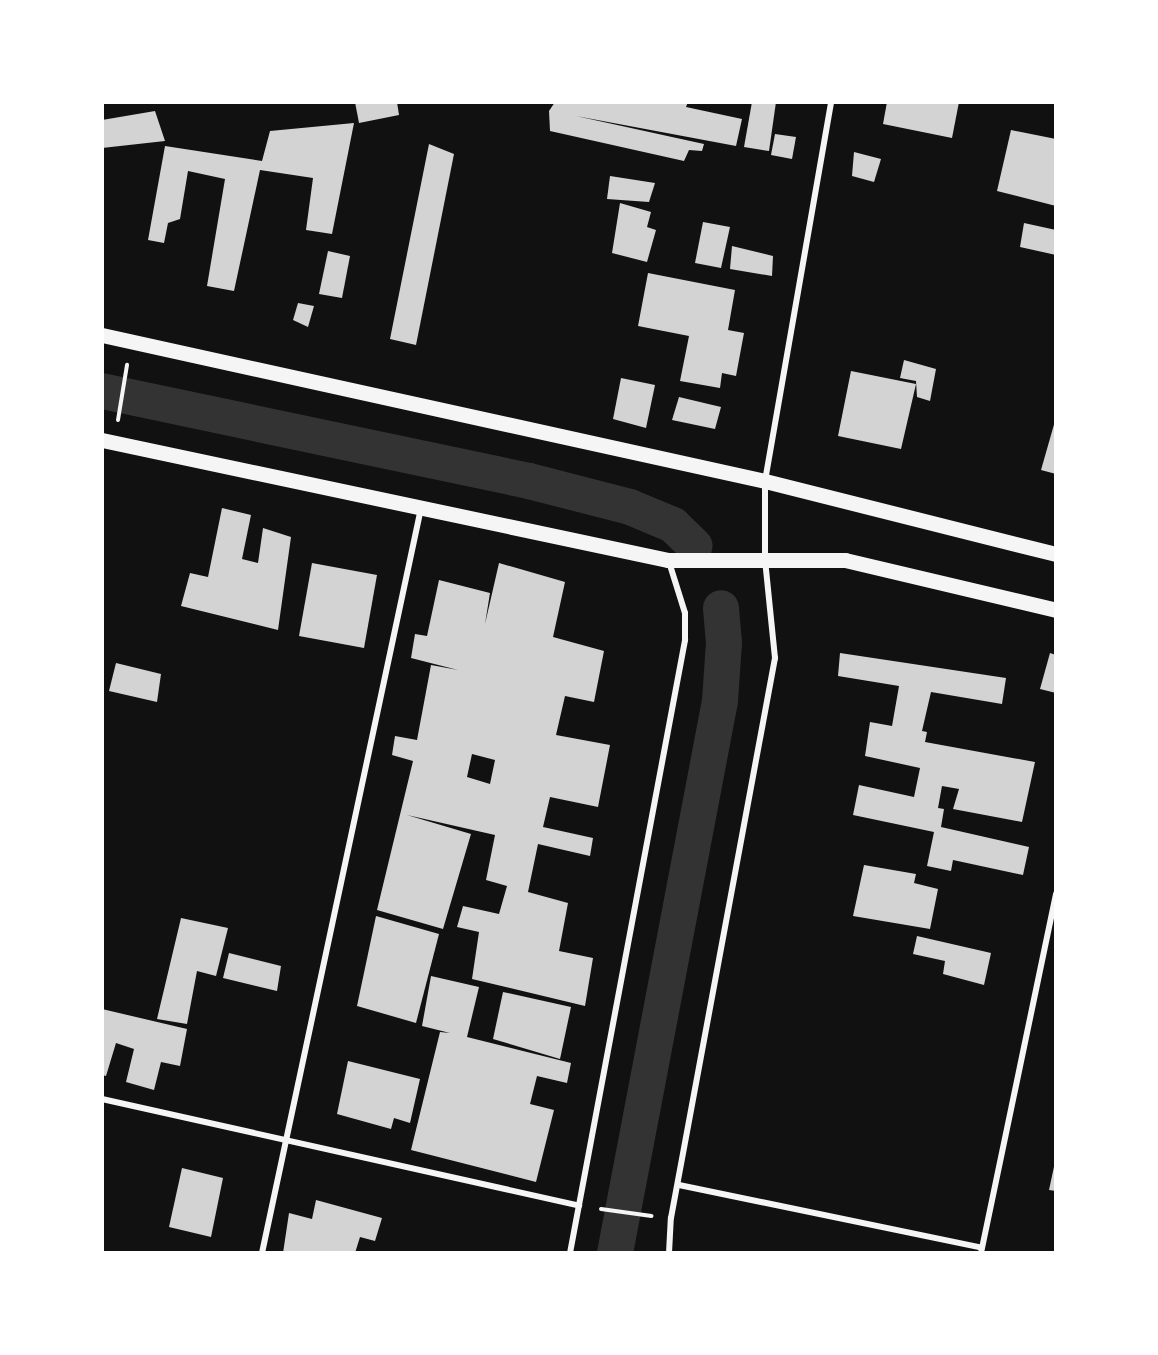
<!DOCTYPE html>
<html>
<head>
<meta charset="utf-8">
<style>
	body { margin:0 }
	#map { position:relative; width:1158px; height:1355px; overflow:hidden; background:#111; font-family:Inter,sans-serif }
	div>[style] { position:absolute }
	.canal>* { height:36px; margin:-18px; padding:0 18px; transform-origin:18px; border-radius:18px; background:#333 }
	.building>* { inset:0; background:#d3d3d3 }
	.path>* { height:4px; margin:-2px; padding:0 2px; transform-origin:2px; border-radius:2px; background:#f5f5f5 }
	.minor>* { height:6px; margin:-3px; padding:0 3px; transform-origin:3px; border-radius:3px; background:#f5f5f5 }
	.primary>* { height:15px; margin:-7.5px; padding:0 7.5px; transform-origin:7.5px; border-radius:7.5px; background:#f5f5f5 }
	span { translate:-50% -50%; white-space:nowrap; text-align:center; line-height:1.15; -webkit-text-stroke:5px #fff; paint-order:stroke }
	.frame { position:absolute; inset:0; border:104px solid #fff; pointer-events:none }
</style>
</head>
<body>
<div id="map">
	<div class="canal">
		<i style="left:102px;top:391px;width:436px;rotate:11.9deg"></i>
		<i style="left:529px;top:481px;width:104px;rotate:14.4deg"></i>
		<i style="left:630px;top:507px;width:47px;rotate:22.7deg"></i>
		<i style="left:673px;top:525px;width:30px;rotate:44deg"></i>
		<i style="left:615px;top:1253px;width:562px;rotate:-79.23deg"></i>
		<i style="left:720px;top:701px;width:58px;rotate:-86.1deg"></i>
		<i style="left:724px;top:643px;width:35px;rotate:-95deg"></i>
	</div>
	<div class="building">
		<i style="clip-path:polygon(355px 102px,397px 102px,399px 115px,359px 123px)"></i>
		<i style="clip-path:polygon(555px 102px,688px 102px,686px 107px,742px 119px,736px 146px,576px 116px,704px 144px,702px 151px,689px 150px,684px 161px,550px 131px,549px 111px)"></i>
		<i style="clip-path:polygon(752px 102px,776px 102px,769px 151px,744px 147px)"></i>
		<i style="clip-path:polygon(887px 102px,959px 102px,952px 138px,883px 124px)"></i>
		<i style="clip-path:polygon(155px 111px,165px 141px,102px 148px,102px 120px)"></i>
		<i style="clip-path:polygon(354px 123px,332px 234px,306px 230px,313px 178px,260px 170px,234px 291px,207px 286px,225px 179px,188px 171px,180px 219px,168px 223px,164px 243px,148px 240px,165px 146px,262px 161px,270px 131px)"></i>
		<i style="clip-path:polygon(1011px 130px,1056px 139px,1056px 206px,997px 191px)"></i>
		<i style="clip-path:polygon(775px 134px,796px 137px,792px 159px,771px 155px)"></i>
		<i style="clip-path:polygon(429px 144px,454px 154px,416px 345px,390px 339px)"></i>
		<i style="clip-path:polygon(854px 152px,881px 159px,874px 182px,852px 176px)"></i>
		<i style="clip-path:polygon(610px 176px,655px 183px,649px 202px,607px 199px)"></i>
		<i style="clip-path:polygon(620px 203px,651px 212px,647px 227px,656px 230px,647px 262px,612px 253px)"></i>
		<i style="clip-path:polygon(703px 222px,730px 227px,721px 268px,695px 263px)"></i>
		<i style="clip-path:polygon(1024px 223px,1056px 230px,1056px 255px,1020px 247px)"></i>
		<i style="clip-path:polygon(732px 246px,773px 256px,772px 276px,730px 269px)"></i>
		<i style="clip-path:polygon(328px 251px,350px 256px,342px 298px,319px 294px)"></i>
		<i style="clip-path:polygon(648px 273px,735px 290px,728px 330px,744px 333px,736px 376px,722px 373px,720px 388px,680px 381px,689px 336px,638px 326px)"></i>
		<i style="clip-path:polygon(298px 303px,314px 306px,308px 327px,293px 320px)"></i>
		<i style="clip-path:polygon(904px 360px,936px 369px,930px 401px,917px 397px,916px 381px,900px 378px)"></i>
		<i style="clip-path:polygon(851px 371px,916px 384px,901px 449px,838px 436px)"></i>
		<i style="clip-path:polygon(621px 378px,655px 385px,646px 428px,613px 419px)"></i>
		<i style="clip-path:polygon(679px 397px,721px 407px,715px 429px,672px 420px)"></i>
		<i style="clip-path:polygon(1055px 421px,1056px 421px,1056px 474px,1041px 470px)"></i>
		<i style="clip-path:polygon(222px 508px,251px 515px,242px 559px,258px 563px,263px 528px,291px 537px,278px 630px,181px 606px,190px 573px,208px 577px)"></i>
		<i style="clip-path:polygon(312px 563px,377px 575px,364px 648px,299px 636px)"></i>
		<i style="clip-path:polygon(evenodd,499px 563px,565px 582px,553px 637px,604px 651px,594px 702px,565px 696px,556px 735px,610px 745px,598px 807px,550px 797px,543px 827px,593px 838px,590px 856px,538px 844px,528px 892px,568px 903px,559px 951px,593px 958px,585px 1006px,472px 979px,479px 932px,457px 927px,463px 906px,499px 914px,507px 886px,486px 880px,495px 835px,407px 815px,471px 834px,443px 929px,377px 910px,413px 761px,392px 755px,395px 736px,417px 740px,431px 665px,458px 670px,411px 658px,415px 634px,427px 636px,439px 580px,490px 593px,485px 624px,499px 563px,472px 754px,495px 760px,490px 784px,467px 777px,472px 754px)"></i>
		<i style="clip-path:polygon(840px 653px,1006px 678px,1002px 704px,931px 692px,922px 731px,927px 732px,925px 742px,1035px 762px,1022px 822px,953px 809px,959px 789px,942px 786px,938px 808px,944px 809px,941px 827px,1029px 847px,1023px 875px,953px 860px,951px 871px,927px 866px,934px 832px,853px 815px,859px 785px,914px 797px,920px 768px,865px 756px,870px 722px,892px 726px,899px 686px,838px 676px)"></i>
		<i style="clip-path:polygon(1050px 653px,1056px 655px,1056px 693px,1040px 689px)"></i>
		<i style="clip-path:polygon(116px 663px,161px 674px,157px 702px,109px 691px)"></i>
		<i style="clip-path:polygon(864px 865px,916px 874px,914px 883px,938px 889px,930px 929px,853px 916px)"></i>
		<i style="clip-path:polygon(376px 916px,439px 934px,416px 1023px,357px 1006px)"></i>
		<i style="clip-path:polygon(181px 918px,228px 928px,216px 976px,197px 971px,187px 1024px,157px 1019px)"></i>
		<i style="clip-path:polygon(917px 936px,991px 953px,984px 985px,943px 974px,945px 961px,913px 954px)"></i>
		<i style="clip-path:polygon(229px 953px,281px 966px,277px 991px,223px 978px)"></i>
		<i style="clip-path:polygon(431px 976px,479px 987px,467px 1037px,571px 1063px,567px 1083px,537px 1076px,530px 1104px,554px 1110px,536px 1182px,411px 1150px,440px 1032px,450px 1033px,422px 1026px)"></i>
		<i style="clip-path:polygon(503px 992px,571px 1007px,560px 1059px,493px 1039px)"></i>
		<i style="clip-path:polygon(102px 1009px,187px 1029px,180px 1066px,161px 1062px,154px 1090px,126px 1082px,134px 1049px,116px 1043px,106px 1076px,102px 1075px)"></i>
		<i style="clip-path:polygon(348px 1061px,420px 1079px,410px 1123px,394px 1118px,391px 1129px,337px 1114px)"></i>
		<i style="clip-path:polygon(1055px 1162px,1056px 1162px,1056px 1191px,1049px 1190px)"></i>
		<i style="clip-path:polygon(182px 1168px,223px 1178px,211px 1237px,169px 1227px)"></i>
		<i style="clip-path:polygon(316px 1200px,382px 1218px,375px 1241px,360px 1237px,355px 1253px,283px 1253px,289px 1213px,312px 1219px)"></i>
	</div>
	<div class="path">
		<i style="left:118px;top:420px;width:56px;rotate:-80.7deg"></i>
		<i style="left:601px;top:1209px;width:51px;rotate:7.8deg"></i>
	</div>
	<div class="minor">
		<i style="left:102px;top:1099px;width:489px;rotate:12.6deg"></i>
		<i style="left:679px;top:1185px;width:309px;rotate:11.7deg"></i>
		<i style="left:262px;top:1253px;width:762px;rotate:-77.95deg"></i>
		<i style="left:570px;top:1253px;width:624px;rotate:-79.37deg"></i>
		<i style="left:685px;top:640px;width:27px;rotate:-90deg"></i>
		<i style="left:685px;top:613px;width:53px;rotate:-107.4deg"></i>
		<i style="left:669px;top:1253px;width:35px;rotate:-87deg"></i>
		<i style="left:671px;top:1218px;width:570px;rotate:-79.48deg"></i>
		<i style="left:775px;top:658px;width:99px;rotate:-95.8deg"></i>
		<i style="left:765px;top:560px;width:79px;rotate:-90deg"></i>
		<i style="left:765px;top:481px;width:385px;rotate:-80.1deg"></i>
		<i style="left:981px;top:1253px;width:367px;rotate:-78.2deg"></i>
	</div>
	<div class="primary">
		<i style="left:102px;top:335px;width:679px;rotate:12.42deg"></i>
		<i style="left:765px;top:481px;width:300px;rotate:14.1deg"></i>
		<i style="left:102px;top:440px;width:579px;rotate:11.97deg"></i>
		<i style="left:668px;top:560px;width:177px"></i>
		<i style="left:845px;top:560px;width:217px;rotate:13.3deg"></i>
	</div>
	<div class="frame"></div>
</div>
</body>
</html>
